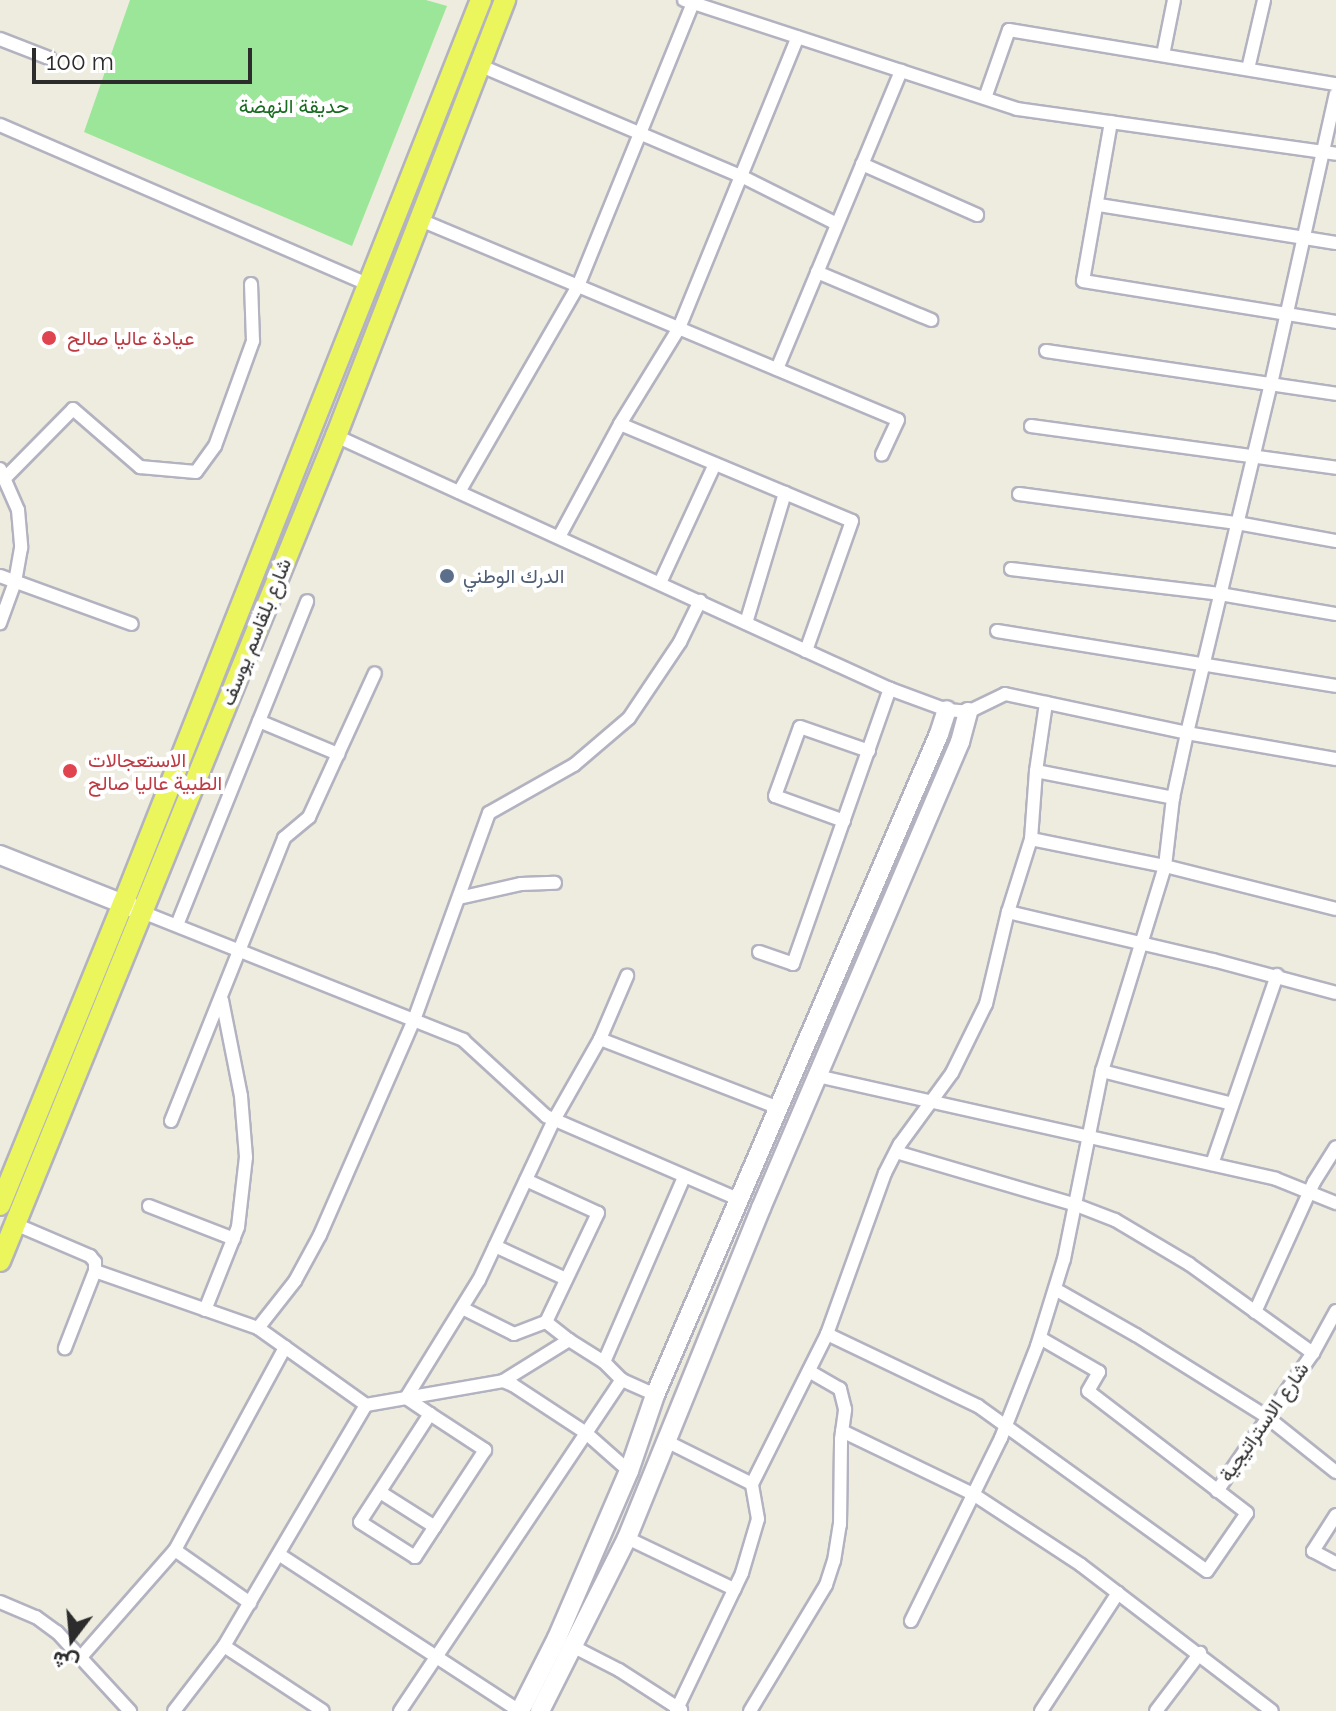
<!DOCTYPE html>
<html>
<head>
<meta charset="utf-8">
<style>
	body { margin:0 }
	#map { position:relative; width:1336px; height:1711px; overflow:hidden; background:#eeecde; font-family:Raleway,Vazirmatn,sans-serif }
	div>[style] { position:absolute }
	.green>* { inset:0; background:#9ce699 }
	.roads { filter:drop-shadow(2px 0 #b3b2c0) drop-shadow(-2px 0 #b3b2c0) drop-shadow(0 2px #b3b2c0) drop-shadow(0 -2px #b3b2c0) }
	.street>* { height:12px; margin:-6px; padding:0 6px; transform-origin:6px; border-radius:6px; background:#fff }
	.secondary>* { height:18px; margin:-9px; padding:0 9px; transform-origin:9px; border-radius:9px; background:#fff }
	.primary>* { height:20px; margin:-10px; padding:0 10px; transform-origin:10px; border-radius:10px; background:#ebf55c }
	.dots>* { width:22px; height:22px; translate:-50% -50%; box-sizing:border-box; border:4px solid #fff; border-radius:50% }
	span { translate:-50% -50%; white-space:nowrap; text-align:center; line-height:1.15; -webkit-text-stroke:8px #fff; paint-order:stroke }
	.park-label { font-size:20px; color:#186c20 }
	.health-label { font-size:20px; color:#be3a42 }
	.left { translate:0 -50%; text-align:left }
	.service-label { font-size:20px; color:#4e5e75 }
	.street-label { font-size:20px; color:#2c2c2c }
	.north { position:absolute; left:32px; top:1599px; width:80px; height:80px; -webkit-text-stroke:6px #fff; paint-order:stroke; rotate:196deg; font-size:22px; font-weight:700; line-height:32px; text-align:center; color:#2c2c2c }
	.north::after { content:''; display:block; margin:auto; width:28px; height:36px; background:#2c2c2c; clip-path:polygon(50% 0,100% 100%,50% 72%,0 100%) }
	.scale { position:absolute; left:32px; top:48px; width:220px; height:36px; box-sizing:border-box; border:4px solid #2c2c2c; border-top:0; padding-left:10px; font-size:24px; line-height:28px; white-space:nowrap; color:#2c2c2c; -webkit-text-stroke:6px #fff; paint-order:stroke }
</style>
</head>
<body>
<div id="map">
	<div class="green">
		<i style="clip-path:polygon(130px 0,426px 0,447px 6px,352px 246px,84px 132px)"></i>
	</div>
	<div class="roads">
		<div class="street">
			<i style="left:684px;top:0;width:350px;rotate:18.1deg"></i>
			<i style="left:1017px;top:109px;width:322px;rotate:8deg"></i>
			<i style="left:0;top:39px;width:53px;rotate:21.2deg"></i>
			<i style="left:1163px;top:55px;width:56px;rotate:-78.7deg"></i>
			<i style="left:479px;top:65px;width:285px;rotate:23deg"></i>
			<i style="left:741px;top:176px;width:107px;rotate:26.6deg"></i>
			<i style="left:1248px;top:69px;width:71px;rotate:-76.9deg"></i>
			<i style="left:985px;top:98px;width:72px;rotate:-70.6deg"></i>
			<i style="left:1009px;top:30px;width:331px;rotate:9.4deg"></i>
			<i style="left:1111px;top:122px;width:161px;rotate:100deg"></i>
			<i style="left:1083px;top:281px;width:256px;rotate:9.2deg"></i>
			<i style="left:0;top:125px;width:403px;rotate:23.4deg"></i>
			<i style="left:862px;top:164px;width:126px;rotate:23.9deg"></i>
			<i style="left:1099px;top:205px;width:240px;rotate:9.1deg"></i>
			<i style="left:418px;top:219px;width:520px;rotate:22.72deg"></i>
			<i style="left:898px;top:420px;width:38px;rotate:115deg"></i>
			<i style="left:817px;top:272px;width:124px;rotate:22.8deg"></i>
			<i style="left:1046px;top:351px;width:293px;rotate:8.4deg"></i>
			<i style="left:777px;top:369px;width:323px;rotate:-67.4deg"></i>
			<i style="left:620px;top:424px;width:251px;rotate:22.7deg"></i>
			<i style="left:852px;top:521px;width:138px;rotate:109.5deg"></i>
			<i style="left:1031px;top:426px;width:308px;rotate:7.8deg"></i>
			<i style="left:336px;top:436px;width:609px;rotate:24.55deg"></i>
			<i style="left:890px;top:689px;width:61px;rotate:20.2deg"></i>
			<i style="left:947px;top:710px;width:21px;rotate:5deg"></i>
			<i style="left:968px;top:712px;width:41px;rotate:-25.9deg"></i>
			<i style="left:1005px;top:694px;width:186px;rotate:12.1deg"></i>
			<i style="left:1187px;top:733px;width:151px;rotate:9.9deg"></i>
			<i style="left:0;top:469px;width:45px;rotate:66.3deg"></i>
			<i style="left:18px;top:510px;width:38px;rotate:85deg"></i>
			<i style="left:21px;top:548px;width:35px;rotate:100deg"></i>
			<i style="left:15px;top:582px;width:44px;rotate:110.1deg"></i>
			<i style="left:6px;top:477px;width:95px;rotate:-45.4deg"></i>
			<i style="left:73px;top:409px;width:89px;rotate:40.9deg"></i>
			<i style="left:140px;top:467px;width:56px;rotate:5.1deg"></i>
			<i style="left:196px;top:472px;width:32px;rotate:-54deg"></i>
			<i style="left:215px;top:446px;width:112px;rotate:-70.1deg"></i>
			<i style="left:253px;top:341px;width:57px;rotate:-92deg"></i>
			<i style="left:459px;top:492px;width:238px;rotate:-60deg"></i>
			<i style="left:578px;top:286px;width:305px;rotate:-67.9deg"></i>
			<i style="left:1019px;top:494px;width:220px;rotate:7.6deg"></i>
			<i style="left:1237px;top:523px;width:101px;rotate:10.3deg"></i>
			<i style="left:559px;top:537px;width:128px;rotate:-61.6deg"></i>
			<i style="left:620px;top:424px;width:113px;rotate:-58.4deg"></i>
			<i style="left:679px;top:328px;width:314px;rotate:-67.8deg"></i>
			<i style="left:1011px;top:569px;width:210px;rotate:6.8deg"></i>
			<i style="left:1220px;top:594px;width:118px;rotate:9.8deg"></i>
			<i style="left:0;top:576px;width:140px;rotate:20deg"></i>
			<i style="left:660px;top:583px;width:131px;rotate:-65.2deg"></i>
			<i style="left:746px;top:623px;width:136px;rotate:-73.3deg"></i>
			<i style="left:997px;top:631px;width:343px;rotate:9.2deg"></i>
			<i style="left:259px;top:721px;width:86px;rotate:22.7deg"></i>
			<i style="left:1036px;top:771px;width:140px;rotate:11.1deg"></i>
			<i style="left:844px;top:821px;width:73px;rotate:-160.1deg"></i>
			<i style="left:775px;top:796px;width:73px;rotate:-70.1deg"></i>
			<i style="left:800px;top:727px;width:73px;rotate:19.2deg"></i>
			<i style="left:1031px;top:839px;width:137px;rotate:11.4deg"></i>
			<i style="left:1165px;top:866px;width:176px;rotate:14.1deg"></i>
			<i style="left:459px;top:898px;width:64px;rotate:-12.7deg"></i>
			<i style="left:521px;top:884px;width:34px;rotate:-2deg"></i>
			<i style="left:142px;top:912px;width:346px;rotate:21.7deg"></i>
			<i style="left:463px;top:1040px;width:113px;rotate:42.5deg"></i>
			<i style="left:546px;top:1116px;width:209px;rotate:23.4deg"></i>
			<i style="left:1008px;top:912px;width:211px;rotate:13.2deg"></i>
			<i style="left:1213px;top:960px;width:127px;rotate:15deg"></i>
			<i style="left:177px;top:925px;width:349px;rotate:-68.1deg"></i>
			<i style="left:759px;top:952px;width:36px;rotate:19deg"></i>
			<i style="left:793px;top:964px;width:292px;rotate:-70.6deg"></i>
			<i style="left:600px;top:1039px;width:192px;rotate:21.1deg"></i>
			<i style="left:1102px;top:1071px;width:134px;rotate:14.2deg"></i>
			<i style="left:817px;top:1076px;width:470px;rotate:12.6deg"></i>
			<i style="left:1276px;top:1179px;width:65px;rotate:21.8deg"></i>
			<i style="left:171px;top:1121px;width:305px;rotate:-68.2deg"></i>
			<i style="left:284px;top:838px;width:33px;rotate:-40deg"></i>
			<i style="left:309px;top:817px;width:158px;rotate:-65.4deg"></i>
			<i style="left:896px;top:1152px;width:188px;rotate:16.4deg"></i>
			<i style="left:1076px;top:1205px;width:42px;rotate:21deg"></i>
			<i style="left:1115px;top:1220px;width:86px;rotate:30.7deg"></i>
			<i style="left:1189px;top:1264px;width:153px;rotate:35.7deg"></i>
			<i style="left:1212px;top:1164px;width:200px;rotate:-71deg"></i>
			<i style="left:526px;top:1180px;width:79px;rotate:24.6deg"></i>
			<i style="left:598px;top:1213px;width:121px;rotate:115.5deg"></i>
			<i style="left:546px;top:1322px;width:29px;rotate:38deg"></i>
			<i style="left:149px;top:1206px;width:91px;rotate:21.2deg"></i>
			<i style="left:15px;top:1224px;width:82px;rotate:23.1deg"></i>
			<i style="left:90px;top:1256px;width:8px;rotate:50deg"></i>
			<i style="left:95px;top:1262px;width:9px;rotate:90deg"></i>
			<i style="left:95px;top:1271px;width:83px;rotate:111.3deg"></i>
			<i style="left:495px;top:1246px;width:78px;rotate:24.9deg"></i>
			<i style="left:95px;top:1271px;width:173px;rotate:19.3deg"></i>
			<i style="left:258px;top:1328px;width:133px;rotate:35.5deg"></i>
			<i style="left:366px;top:1405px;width:139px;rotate:-9.9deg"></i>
			<i style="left:503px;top:1381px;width:11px;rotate:22deg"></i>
			<i style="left:513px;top:1385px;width:87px;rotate:33.3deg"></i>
			<i style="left:586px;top:1433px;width:57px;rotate:41.5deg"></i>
			<i style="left:1055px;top:1289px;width:93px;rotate:29.6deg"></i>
			<i style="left:1136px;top:1335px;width:155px;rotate:32deg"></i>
			<i style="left:1267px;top:1417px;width:88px;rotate:38.6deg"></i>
			<i style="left:462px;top:1308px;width:58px;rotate:26.6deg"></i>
			<i style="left:514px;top:1334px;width:34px;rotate:-21deg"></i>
			<i style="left:205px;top:1310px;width:89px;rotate:-68.3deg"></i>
			<i style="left:238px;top:1227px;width:70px;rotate:-83.5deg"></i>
			<i style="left:246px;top:1157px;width:61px;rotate:-94.7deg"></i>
			<i style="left:241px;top:1096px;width:98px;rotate:-101.2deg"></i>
			<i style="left:1255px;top:1312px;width:143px;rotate:-65.6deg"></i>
			<i style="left:1314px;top:1182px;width:41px;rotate:-57.8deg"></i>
			<i style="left:258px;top:1328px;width:60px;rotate:-51.8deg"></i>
			<i style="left:295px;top:1281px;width:52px;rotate:-61.5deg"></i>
			<i style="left:320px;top:1235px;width:235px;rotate:-66.4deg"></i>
			<i style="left:414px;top:1020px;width:220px;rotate:-70.1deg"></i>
			<i style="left:489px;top:813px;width:98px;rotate:-29.5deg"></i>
			<i style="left:574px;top:765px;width:72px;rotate:-40.5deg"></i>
			<i style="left:629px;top:718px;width:92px;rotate:-56.1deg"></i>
			<i style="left:680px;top:642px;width:46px;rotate:-64deg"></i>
			<i style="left:827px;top:1334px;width:167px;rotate:25.5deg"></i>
			<i style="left:978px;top:1406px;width:282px;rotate:35.8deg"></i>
			<i style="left:1207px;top:1571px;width:70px;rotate:-55.4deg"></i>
			<i style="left:1247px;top:1513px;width:200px;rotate:-142.5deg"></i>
			<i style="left:1088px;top:1391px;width:22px;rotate:-60deg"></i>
			<i style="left:1099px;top:1372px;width:68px;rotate:-150deg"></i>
			<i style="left:604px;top:1362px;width:202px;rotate:-66.6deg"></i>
			<i style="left:503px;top:1381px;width:78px;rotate:-31.8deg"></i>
			<i style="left:569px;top:1340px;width:41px;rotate:32.2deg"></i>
			<i style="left:604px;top:1362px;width:25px;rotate:45deg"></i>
			<i style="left:622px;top:1380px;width:36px;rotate:24deg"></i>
			<i style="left:430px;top:1414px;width:29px;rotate:-146deg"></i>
			<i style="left:406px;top:1398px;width:139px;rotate:-58.3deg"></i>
			<i style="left:479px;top:1280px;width:177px;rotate:-64.9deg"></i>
			<i style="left:554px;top:1120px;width:93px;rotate:-60.4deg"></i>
			<i style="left:600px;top:1039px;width:69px;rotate:-66.8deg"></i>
			<i style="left:430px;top:1414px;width:66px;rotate:33.2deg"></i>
			<i style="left:485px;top:1450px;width:128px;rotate:123.2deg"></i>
			<i style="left:415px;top:1557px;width:65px;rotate:-147.5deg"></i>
			<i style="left:360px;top:1522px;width:129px;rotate:-57.1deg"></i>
			<i style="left:842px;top:1431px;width:145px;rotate:25.7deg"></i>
			<i style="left:973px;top:1494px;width:129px;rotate:33.3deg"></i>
			<i style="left:1081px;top:1565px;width:240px;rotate:37.4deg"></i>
			<i style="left:666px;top:1441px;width:96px;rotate:26.6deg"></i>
			<i style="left:1217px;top:1491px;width:168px;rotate:-55.2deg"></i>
			<i style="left:1313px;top:1353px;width:48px;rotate:-61.3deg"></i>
			<i style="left:380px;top:1492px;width:65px;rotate:32.5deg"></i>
			<i style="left:1336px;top:1515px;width:43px;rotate:122.6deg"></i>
			<i style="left:1313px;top:1551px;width:26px;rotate:28deg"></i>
			<i style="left:627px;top:1538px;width:119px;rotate:25.5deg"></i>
			<i style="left:175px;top:1550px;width:92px;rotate:35.2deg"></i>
			<i style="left:280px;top:1555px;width:285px;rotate:33.1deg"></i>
			<i style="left:0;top:1602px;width:39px;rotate:23deg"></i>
			<i style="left:36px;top:1617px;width:26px;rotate:36deg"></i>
			<i style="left:57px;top:1632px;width:108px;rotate:47.3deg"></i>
			<i style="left:911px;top:1621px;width:204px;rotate:-63.8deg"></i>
			<i style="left:1001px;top:1438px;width:99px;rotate:-68.6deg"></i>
			<i style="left:1037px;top:1346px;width:91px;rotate:-72.8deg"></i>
			<i style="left:1064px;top:1259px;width:192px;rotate:-78.6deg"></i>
			<i style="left:1102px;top:1071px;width:214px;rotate:-72.9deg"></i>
			<i style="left:1165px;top:866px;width:68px;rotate:-83.3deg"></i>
			<i style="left:1173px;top:798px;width:66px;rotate:-77.8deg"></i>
			<i style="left:1187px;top:733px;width:359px;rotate:-76.5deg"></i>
			<i style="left:1271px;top:384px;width:297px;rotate:-77.4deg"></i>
			<i style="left:224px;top:1646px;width:118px;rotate:33.3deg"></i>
			<i style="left:574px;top:1647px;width:51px;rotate:27.1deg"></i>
			<i style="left:619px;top:1670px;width:74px;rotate:32.8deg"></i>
			<i style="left:81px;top:1657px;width:142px;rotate:-48.7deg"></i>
			<i style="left:175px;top:1550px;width:231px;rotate:-61.5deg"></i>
			<i style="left:174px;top:1711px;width:82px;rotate:-52.4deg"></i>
			<i style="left:224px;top:1646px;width:280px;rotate:-59.5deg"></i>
			<i style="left:400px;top:1711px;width:399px;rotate:-56.2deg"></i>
			<i style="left:676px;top:1711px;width:153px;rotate:-64.4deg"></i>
			<i style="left:742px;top:1573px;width:56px;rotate:-73.5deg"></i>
			<i style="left:758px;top:1519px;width:36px;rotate:-100deg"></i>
			<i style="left:752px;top:1484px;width:168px;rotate:-63.4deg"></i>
			<i style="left:827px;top:1334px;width:171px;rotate:-70.2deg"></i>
			<i style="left:885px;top:1173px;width:33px;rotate:-63deg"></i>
			<i style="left:900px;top:1144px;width:88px;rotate:-53.8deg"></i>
			<i style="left:952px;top:1073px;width:77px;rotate:-63.8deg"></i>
			<i style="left:986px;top:1004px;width:95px;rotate:-76.6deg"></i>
			<i style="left:1008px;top:912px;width:77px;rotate:-72.5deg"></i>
			<i style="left:1031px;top:839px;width:68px;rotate:-85.8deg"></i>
			<i style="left:1036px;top:771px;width:69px;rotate:-81.6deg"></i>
			<i style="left:750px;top:1711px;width:147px;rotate:-58.9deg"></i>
			<i style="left:826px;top:1585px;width:25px;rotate:-72deg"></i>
			<i style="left:834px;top:1561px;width:36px;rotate:-81deg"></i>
			<i style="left:840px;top:1525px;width:86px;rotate:-89.3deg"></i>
			<i style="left:841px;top:1439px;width:30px;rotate:-82deg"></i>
			<i style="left:845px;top:1409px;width:21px;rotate:-104deg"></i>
			<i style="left:840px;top:1389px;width:36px;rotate:-150deg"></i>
			<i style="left:1041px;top:1711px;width:141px;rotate:-56.9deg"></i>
			<i style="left:1156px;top:1711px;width:73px;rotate:-52.8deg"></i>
		</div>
		<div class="secondary">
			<i style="left:0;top:855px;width:146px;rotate:21.7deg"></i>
			<i style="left:520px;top:1711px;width:82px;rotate:-63.1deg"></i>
			<i style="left:557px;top:1638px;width:182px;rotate:-66.7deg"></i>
			<i style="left:629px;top:1471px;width:80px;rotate:-71.1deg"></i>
			<i style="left:655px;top:1395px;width:719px;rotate:-66.75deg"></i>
			<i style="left:939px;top:734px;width:25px;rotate:-72deg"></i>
			<i style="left:540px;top:1711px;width:194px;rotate:-63.3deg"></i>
			<i style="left:627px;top:1538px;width:356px;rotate:-67.9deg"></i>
			<i style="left:761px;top:1208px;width:507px;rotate:-66.88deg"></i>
			<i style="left:960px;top:742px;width:31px;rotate:-75deg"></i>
		</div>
		<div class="primary">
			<i style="left:0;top:1205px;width:325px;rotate:-67.8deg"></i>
			<i style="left:123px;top:904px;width:972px;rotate:-68.4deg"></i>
			<i style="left:0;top:1261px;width:891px;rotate:-67.84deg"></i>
			<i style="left:336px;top:436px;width:468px;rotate:-68.8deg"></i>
		</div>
	</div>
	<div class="dots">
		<i style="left:49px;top:338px;background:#e0444e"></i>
		<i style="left:447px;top:576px;background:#5c6f8a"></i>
		<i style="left:70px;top:771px;background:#e0444e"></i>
	</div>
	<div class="park-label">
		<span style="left:294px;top:106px">حديقة النهضة</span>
	</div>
	<div class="health-label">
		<span class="left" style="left:67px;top:338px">عيادة عاليا صالح</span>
		<span class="left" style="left:88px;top:772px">الاستعجالات<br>الطبية عاليا صالح</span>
	</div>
	<div class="service-label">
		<span class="left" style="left:463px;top:576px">الدرك الوطني</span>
	</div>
	<div class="street-label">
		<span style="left:256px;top:632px;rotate:-68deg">شارع بلقاسم يوسف</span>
		<span style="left:1264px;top:1422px;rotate:-55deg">شارع الاستراتيجية</span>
	</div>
	<div class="north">ش</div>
	<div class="scale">100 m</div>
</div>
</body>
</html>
